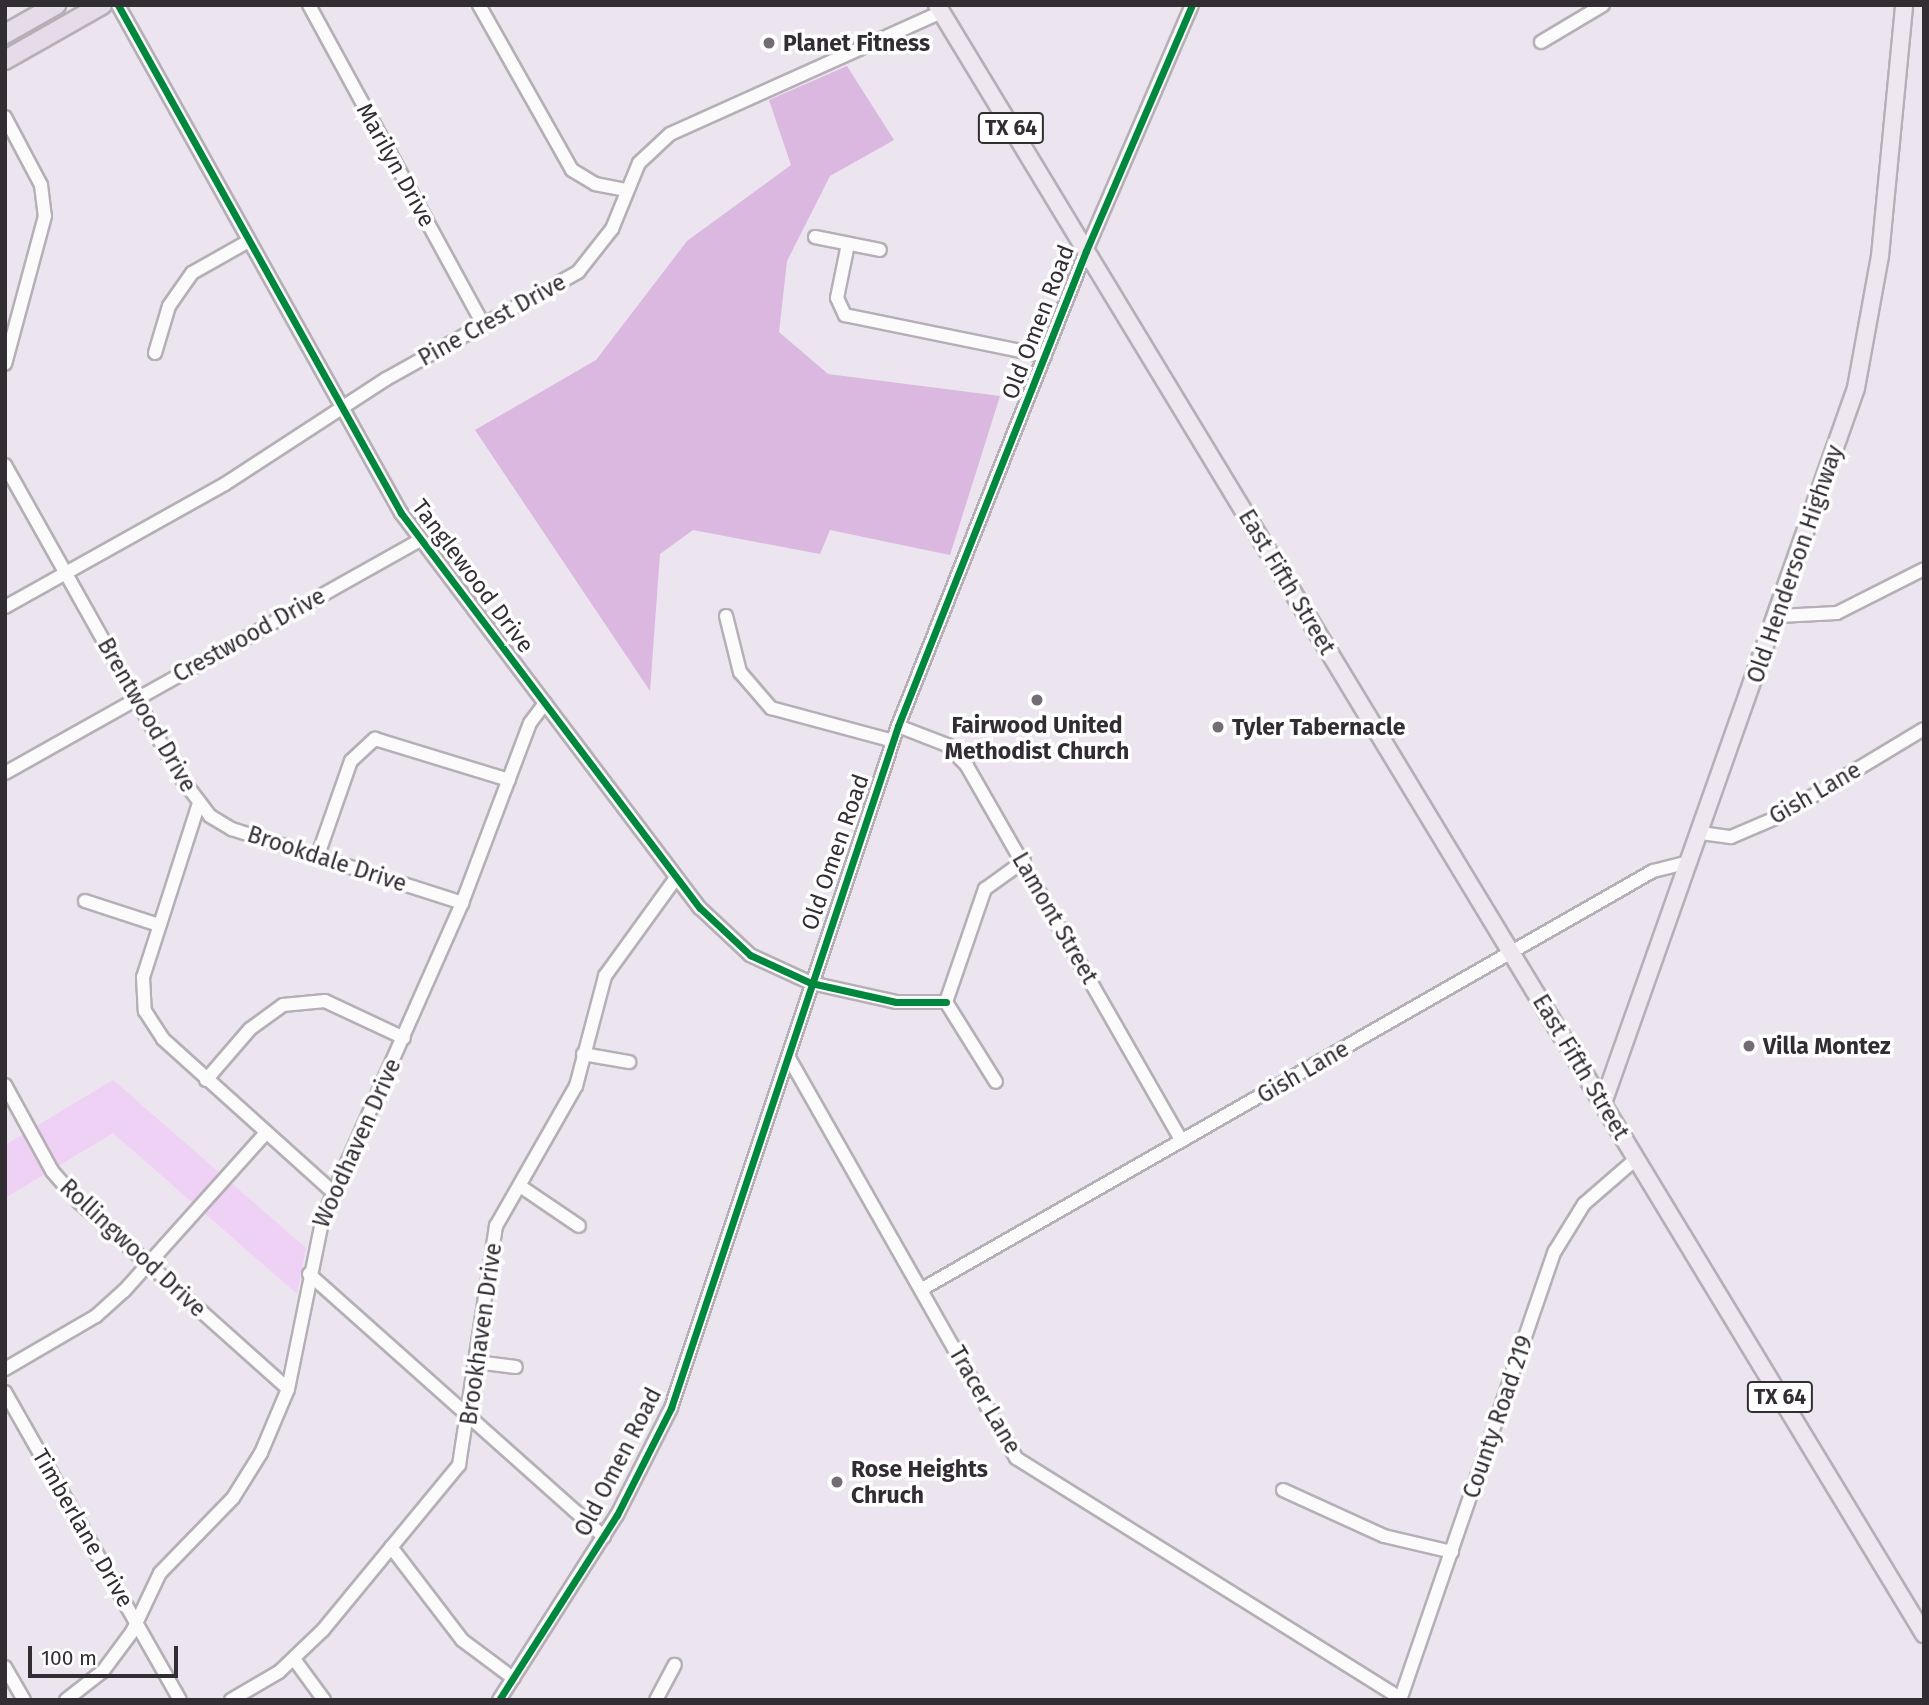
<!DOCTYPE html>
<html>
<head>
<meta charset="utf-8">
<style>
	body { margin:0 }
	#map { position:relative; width:1929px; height:1705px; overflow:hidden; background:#ece4ee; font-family:"Fira Sans",sans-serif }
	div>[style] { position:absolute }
	.green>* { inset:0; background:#efd1f5 }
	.forest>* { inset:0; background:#dab8e0 }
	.roads { filter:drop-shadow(2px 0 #b5afb6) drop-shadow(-2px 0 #b5afb6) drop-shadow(0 2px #b5afb6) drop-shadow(0 -2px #b5afb6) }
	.minor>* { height:12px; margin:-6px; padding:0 6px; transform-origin:6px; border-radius:6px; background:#fcfbfc }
	.major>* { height:16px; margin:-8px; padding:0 8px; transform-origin:8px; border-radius:8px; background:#efe7f0 }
	.highway>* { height:18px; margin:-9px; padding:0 9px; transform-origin:9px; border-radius:9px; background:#e6dbe8 }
	.cycleway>* { height:7px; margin:-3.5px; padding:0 3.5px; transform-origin:3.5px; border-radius:3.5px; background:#00873e }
	.dots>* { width:19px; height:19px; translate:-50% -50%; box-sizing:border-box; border:4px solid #fff; border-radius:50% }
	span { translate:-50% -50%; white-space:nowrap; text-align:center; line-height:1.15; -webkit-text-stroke:7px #fff; paint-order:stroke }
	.shield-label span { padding:2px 5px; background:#fff; border:2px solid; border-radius:5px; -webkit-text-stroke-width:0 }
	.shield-label { font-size:21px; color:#322c33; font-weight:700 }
	.poi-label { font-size:23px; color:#322c33; font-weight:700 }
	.left { translate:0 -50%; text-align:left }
	.street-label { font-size:23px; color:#322c33 }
	.frame { position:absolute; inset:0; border:7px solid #322c33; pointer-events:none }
	.scale { position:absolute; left:28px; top:1646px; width:150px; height:32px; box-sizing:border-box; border:4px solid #322c33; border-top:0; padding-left:9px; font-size:21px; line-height:24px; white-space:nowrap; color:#322c33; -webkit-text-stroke:5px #fff; paint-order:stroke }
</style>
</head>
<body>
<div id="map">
	<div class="green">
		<i style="clip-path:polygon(113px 1080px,306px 1248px,297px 1294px,113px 1133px,5px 1198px,5px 1145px)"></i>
	</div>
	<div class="forest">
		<i style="clip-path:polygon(847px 66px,894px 140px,830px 176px,787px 261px,779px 332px,828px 374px,1000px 396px,950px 555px,830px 530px,820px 554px,693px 530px,660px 554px,650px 691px,475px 430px,596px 360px,687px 241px,791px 165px,769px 100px)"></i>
	</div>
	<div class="roads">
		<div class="minor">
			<i style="left:118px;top:5px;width:582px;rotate:60.88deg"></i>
			<i style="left:401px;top:513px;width:495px;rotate:52.9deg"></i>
			<i style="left:700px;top:908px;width:69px;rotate:43.2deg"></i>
			<i style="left:750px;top:955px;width:67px;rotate:24.7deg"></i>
			<i style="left:811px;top:983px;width:87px;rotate:12.6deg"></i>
			<i style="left:896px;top:1002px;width:50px"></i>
			<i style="left:309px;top:5px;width:363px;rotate:61.4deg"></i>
			<i style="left:479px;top:5px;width:189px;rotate:60.6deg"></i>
			<i style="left:572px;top:170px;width:27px;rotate:31deg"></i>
			<i style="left:595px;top:184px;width:31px;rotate:11deg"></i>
			<i style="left:1541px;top:42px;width:72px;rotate:-30.8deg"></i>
			<i style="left:5px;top:117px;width:77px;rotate:62.1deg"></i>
			<i style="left:41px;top:185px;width:31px;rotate:83deg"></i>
			<i style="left:45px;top:216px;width:153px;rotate:105.1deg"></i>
			<i style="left:815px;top:237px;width:66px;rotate:11.3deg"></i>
			<i style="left:848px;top:244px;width:55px;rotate:101.5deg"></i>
			<i style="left:837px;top:298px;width:19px;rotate:65deg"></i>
			<i style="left:845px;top:315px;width:204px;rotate:11.6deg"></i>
			<i style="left:155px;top:353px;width:49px;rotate:-73.4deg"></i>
			<i style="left:169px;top:306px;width:40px;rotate:-55.1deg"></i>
			<i style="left:192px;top:273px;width:63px;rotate:-29.4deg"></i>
			<i style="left:5px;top:465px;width:355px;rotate:60.7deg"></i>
			<i style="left:179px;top:775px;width:51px;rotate:52.9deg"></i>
			<i style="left:210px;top:816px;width:26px;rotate:31deg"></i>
			<i style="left:232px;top:829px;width:242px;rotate:17.8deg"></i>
			<i style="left:5px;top:607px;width:252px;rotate:-29.2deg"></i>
			<i style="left:225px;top:484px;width:192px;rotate:-33.1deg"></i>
			<i style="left:386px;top:379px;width:220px;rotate:-29.1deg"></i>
			<i style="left:578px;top:272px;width:55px;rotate:-51.7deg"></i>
			<i style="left:612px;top:229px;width:71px;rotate:-67.8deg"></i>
			<i style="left:639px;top:163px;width:42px;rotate:-43.1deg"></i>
			<i style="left:670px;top:134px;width:297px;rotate:-24.2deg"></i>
			<i style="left:726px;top:616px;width:58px;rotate:76deg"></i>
			<i style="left:740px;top:672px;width:48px;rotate:49.3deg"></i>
			<i style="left:771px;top:708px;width:126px;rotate:15.1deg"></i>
			<i style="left:1779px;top:616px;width:58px;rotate:-3deg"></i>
			<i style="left:1837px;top:613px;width:97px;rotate:-26.8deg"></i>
			<i style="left:898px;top:726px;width:53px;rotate:21.2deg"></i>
			<i style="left:947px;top:745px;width:29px;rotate:46deg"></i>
			<i style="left:967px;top:766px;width:432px;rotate:60.2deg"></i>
			<i style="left:5px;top:773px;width:476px;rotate:-29.3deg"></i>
			<i style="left:199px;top:803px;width:183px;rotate:107.8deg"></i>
			<i style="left:143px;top:977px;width:34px;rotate:87deg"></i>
			<i style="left:145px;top:1011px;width:33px;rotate:57deg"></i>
			<i style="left:163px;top:1039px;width:229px;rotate:42deg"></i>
			<i style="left:1701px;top:833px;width:30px;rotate:8deg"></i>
			<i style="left:1731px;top:837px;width:51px;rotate:-23.1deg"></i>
			<i style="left:1778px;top:817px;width:170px;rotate:-31.1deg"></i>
			<i style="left:318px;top:855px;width:100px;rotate:-70.7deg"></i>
			<i style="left:351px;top:761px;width:33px;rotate:-43deg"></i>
			<i style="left:375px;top:739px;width:140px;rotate:17deg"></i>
			<i style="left:85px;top:901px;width:78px;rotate:18deg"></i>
			<i style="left:946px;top:1002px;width:120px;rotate:-71deg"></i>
			<i style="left:985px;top:889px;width:48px;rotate:-35.7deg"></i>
			<i style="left:946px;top:1002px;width:94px;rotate:58deg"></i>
			<i style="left:583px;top:1054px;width:47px;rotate:9.9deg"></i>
			<i style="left:789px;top:1058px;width:460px;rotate:60.4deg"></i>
			<i style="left:1016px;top:1458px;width:454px;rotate:32deg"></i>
			<i style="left:206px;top:1080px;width:67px;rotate:-49.2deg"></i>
			<i style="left:250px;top:1029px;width:41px;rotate:-36deg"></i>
			<i style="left:283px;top:1005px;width:42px;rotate:-5.4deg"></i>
			<i style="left:325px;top:1001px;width:87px;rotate:25.1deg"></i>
			<i style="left:5px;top:1085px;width:98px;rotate:61.3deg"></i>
			<i style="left:52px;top:1171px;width:41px;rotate:48.9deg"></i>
			<i style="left:79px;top:1202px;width:280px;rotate:41.8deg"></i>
			<i style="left:520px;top:1186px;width:71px;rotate:34.1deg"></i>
			<i style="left:309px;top:1274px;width:395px;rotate:41.7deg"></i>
			<i style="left:922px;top:1289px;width:842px;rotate:-29.76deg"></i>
			<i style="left:1653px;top:871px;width:34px;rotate:-14deg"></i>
			<i style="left:476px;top:1362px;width:40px;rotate:7.1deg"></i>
			<i style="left:5px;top:1369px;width:105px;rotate:-30.2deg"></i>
			<i style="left:96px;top:1316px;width:38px;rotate:-42deg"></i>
			<i style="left:124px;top:1291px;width:212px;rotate:-48.1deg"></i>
			<i style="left:5px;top:1392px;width:354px;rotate:60.4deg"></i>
			<i style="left:1283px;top:1490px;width:111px;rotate:24.5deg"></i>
			<i style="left:1384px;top:1536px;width:70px;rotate:13.2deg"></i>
			<i style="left:391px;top:1547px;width:117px;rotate:52.6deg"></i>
			<i style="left:462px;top:1640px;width:64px;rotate:36.7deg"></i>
			<i style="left:294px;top:1659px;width:51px;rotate:53.8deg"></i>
			<i style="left:5px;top:1667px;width:38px;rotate:60deg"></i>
			<i style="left:66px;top:1700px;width:47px;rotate:-38.1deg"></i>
			<i style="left:103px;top:1671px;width:49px;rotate:-53.4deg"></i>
			<i style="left:132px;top:1632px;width:65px;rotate:-64.6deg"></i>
			<i style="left:160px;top:1573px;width:105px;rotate:-45.8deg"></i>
			<i style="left:233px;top:1498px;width:53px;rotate:-58.1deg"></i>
			<i style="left:261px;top:1453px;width:69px;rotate:-67.1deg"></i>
			<i style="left:288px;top:1389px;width:176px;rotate:-78.5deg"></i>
			<i style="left:323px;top:1217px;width:343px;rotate:-66.1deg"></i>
			<i style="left:462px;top:903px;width:192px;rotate:-69.3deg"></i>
			<i style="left:530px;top:723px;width:25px;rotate:-53deg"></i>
			<i style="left:231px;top:1700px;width:56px;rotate:-30.3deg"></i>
			<i style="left:279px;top:1672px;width:61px;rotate:-43.7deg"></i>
			<i style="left:323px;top:1630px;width:214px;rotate:-50.5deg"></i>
			<i style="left:459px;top:1465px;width:242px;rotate:-81.2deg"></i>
			<i style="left:496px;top:1226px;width:161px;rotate:-60.3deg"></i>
			<i style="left:576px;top:1086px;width:114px;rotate:-75.2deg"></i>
			<i style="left:605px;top:976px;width:121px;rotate:-54.1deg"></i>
			<i style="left:499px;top:1700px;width:219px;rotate:-57.5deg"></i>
			<i style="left:617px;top:1515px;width:120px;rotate:-63.2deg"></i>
			<i style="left:671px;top:1408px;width:719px;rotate:-71.59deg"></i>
			<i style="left:898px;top:726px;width:511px;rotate:-68.41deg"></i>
			<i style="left:1086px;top:251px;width:268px;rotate:-66.7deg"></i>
			<i style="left:656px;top:1700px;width:40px;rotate:-62deg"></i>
			<i style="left:1400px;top:1700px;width:475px;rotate:-71deg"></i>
			<i style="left:1555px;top:1251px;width:55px;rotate:-58.3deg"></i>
			<i style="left:1584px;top:1204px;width:69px;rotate:-40.9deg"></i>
		</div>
		<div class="major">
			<i style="left:937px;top:5px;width:1905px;rotate:58.79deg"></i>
			<i style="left:1603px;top:1103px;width:758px;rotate:-70.51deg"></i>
			<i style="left:1856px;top:388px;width:134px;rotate:-79.7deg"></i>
			<i style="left:1880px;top:256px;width:252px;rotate:-84.5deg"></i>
		</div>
		<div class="highway">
			<i style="left:5px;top:34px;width:59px;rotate:-29.6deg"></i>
			<i style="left:5px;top:60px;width:112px;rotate:-29.6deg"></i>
		</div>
	</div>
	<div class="cycleway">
		<i style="left:118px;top:5px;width:582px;rotate:60.88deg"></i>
		<i style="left:401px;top:513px;width:495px;rotate:52.9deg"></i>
		<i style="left:700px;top:908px;width:69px;rotate:43.2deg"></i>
		<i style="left:750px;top:955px;width:67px;rotate:24.7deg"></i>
		<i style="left:811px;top:983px;width:87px;rotate:12.6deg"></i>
		<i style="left:896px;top:1002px;width:50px"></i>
		<i style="left:499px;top:1700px;width:219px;rotate:-57.5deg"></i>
		<i style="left:617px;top:1515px;width:120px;rotate:-63.2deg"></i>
		<i style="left:671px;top:1408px;width:719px;rotate:-71.59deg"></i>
		<i style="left:898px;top:726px;width:511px;rotate:-68.41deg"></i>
		<i style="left:1086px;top:251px;width:268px;rotate:-66.7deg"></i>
	</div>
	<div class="dots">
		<i style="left:769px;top:43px;background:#736c74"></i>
		<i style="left:1037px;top:700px;background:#736c74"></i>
		<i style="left:1218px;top:727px;background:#736c74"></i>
		<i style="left:1749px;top:1046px;background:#736c74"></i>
		<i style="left:837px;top:1482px;background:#736c74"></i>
	</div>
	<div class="shield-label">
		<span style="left:1011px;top:128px">TX 64</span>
		<span style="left:1780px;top:1397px">TX 64</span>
	</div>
	<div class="poi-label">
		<span class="left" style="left:783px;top:43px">Planet Fitness</span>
		<span style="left:1037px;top:738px">Fairwood United<br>Methodist Church</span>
		<span class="left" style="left:1232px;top:727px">Tyler Tabernacle</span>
		<span class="left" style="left:1763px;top:1046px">Villa Montez</span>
		<span class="left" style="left:851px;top:1482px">Rose Heights<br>Chruch</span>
	</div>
	<div class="street-label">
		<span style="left:396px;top:165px;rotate:61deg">Marilyn Drive</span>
		<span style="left:492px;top:320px;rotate:-29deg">Pine Crest Drive</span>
		<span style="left:1038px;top:322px;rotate:-69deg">Old Omen Road</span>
		<span style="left:1795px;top:564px;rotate:-71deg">Old Henderson Highway</span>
		<span style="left:473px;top:576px;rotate:53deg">Tanglewood Drive</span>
		<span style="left:1287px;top:582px;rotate:59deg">East Fifth Street</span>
		<span style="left:249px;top:635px;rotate:-29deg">Crestwood Drive</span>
		<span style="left:147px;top:715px;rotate:60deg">Brentwood Drive</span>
		<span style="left:1815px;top:793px;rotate:-30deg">Gish Lane</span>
		<span style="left:835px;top:852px;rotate:-71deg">Old Omen Road</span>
		<span style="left:327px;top:859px;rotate:18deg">Brookdale Drive</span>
		<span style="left:1055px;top:918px;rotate:60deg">Lamont Street</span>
		<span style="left:1581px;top:1067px;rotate:59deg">East Fifth Street</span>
		<span style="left:1303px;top:1072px;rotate:-30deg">Gish Lane</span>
		<span style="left:357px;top:1143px;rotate:-66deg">Woodhaven Drive</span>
		<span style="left:133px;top:1248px;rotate:43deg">Rollingwood Drive</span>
		<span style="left:481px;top:1334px;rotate:-82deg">Brookhaven Drive</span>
		<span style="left:985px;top:1400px;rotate:60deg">Tracer Lane</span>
		<span style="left:1498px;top:1417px;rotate:-71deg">County Road 219</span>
		<span style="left:618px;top:1462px;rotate:-63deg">Old Omen Road</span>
		<span style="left:83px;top:1528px;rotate:60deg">Timberlane Drive</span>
	</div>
	<div class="frame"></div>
	<div class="scale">100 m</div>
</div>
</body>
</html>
